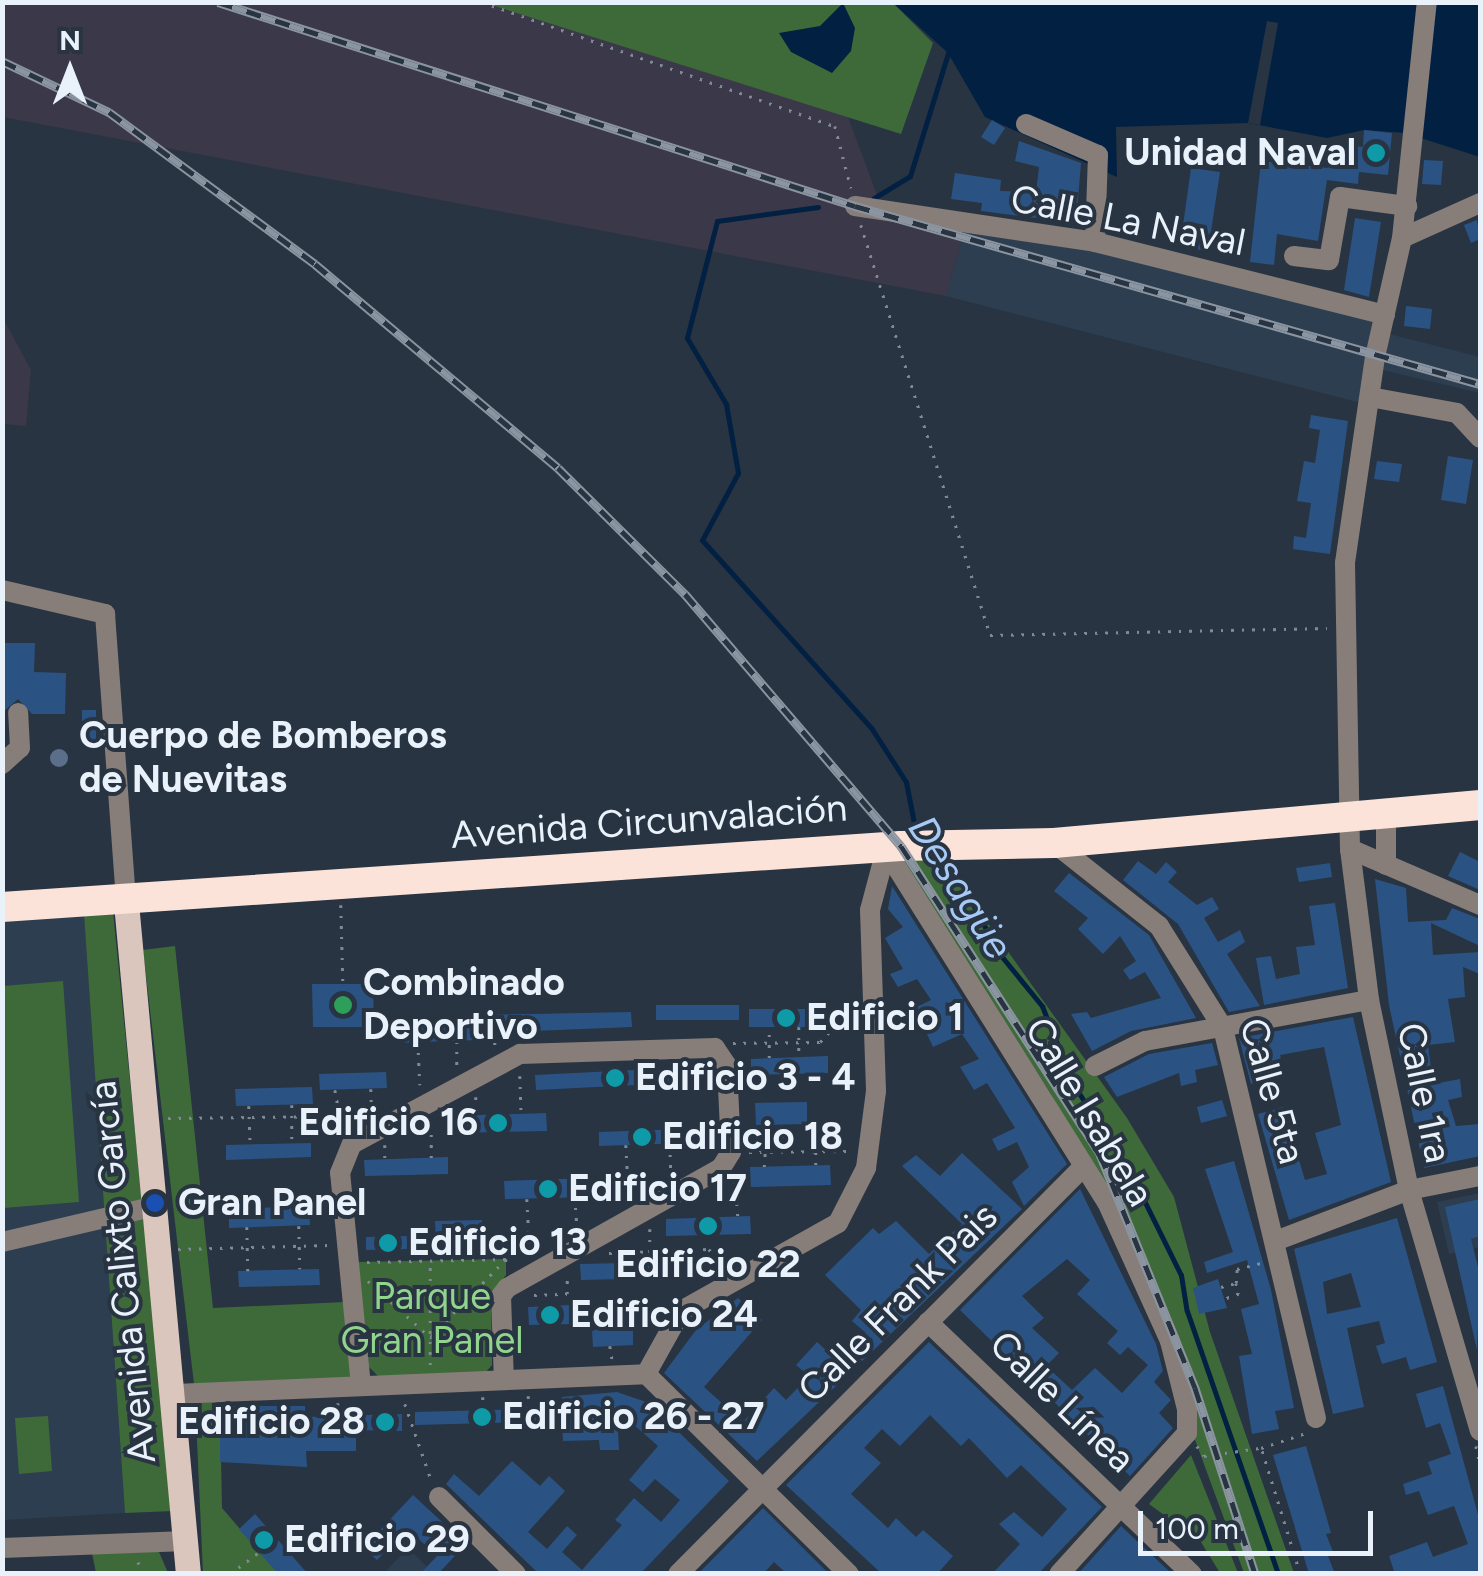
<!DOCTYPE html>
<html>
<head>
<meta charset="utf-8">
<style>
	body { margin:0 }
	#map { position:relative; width:1483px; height:1576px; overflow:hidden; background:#283442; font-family:Figtree,sans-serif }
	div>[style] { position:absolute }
	.industrial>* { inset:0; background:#3b3849 }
	.built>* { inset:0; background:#2e3e51 }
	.green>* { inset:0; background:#3e6a3a }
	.water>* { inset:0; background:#022042 }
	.pier>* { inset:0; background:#283442 }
	.stream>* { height:5px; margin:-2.5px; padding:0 2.5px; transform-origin:2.5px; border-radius:2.5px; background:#022042 }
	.building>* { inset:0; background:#2a5383 }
	.path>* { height:2.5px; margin-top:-1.25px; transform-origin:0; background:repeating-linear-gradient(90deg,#808a96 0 2.5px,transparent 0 10.5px) }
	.minor>* { height:20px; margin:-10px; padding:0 10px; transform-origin:10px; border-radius:10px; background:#877d79 }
	.major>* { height:25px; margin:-12.5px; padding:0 12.5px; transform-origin:12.5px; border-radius:12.5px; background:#dbc6be }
	.highway>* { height:30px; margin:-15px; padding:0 15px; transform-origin:15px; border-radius:15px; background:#fce3d9 }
	.rail>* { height:9px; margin-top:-4.5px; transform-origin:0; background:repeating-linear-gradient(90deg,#283442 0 15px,#8b95a1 0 30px); box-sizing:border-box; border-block:2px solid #8b95a1 }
	.dots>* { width:28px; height:28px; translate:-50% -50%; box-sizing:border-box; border:5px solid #283442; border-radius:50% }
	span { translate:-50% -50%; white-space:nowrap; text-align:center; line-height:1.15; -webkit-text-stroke:8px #283442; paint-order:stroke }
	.poi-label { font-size:38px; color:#e9f1fb; font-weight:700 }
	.right { translate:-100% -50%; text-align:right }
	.left { translate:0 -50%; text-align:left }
	.street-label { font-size:38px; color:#e9f1fb }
	.park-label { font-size:38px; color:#91d48b }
	.water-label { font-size:40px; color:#a6c9f5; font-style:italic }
	.frame { position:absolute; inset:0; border:5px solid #e9f1fb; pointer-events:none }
	.north { position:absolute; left:20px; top:20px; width:100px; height:100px; -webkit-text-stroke:8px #283442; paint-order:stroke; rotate:0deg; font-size:28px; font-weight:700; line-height:40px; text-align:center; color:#e9f1fb }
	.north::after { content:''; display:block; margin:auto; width:35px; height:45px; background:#e9f1fb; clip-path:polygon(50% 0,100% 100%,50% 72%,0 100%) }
	.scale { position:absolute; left:1138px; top:1511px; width:235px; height:45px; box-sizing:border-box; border:5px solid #e9f1fb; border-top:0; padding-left:12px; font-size:30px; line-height:35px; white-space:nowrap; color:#e9f1fb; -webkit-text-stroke:8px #283442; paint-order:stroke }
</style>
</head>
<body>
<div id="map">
	<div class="industrial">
		<i style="clip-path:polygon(2px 3px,496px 3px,848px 117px,883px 211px,966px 226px,946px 296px,3px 117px)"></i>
		<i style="clip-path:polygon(3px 318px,31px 370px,26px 426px,3px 424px)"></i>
	</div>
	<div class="built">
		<i style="clip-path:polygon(966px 226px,1095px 242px,1384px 317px,1381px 332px,1480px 357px,1480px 393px,1374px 368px,1369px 405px,946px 296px)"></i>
		<i style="clip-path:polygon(84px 914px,125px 1513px,3px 1520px,3px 920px)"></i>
		<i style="clip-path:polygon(1480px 1193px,1480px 1247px,1449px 1254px,1437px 1202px)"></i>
		<i style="clip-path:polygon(408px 1548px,433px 1573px,383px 1574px)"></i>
	</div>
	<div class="green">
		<i style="clip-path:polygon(485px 3px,893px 3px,933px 43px,901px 134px)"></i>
		<i style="clip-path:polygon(895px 854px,939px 855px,1127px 1118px,1174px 1197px,1210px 1332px,1294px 1573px,1244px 1573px,1194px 1437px,1193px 1400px,1089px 1166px,1051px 1094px)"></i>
		<i style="clip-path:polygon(113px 912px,173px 1511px,125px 1513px,84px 914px)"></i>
		<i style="clip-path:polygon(175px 946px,213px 1308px,345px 1302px,353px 1379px,194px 1384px,143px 950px)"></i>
		<i style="clip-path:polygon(63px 981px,79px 1202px,3px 1208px,3px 986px)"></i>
		<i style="clip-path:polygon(506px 1259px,506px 1275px,491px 1294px,492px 1365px,486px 1372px,380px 1378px,369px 1367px,358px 1262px)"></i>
		<i style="clip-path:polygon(195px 1396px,220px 1404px,222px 1508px,278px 1573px,203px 1573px)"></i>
		<i style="clip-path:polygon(48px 1416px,52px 1471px,19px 1474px,15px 1418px)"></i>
		<i style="clip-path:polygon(1191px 1455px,1238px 1573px,1220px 1573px,1201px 1542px,1149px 1504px)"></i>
		<i style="clip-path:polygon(91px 1548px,159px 1552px,168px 1573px,96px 1573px)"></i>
	</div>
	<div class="water">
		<i style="clip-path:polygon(843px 3px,855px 28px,851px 51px,832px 73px,791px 52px,779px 33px,820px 26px)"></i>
		<i style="clip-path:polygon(893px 3px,1480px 3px,1480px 157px,1405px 133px,1364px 130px,1327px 138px,1248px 123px,1116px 127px,1117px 177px,985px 117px,948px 53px)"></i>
	</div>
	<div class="pier">
		<i style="clip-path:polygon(1267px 21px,1278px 23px,1260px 125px,1248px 123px)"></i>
	</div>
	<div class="stream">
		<i style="left:874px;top:198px;width:42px;rotate:-31.4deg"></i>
		<i style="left:910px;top:176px;width:129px;rotate:-72.8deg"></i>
		<i style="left:818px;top:207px;width:102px;rotate:172.1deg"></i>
		<i style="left:717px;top:221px;width:121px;rotate:104.4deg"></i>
		<i style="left:687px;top:338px;width:77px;rotate:59.4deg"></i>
		<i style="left:726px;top:404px;width:70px;rotate:80.1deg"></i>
		<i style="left:738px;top:473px;width:76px;rotate:118.2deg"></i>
		<i style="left:702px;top:540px;width:254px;rotate:48deg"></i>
		<i style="left:872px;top:729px;width:63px;rotate:57.3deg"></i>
		<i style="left:906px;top:782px;width:42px;rotate:79deg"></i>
		<i style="left:914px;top:823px;width:17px;rotate:45deg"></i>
		<i style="left:948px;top:856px;width:108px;rotate:62.5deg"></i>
		<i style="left:998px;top:952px;width:70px;rotate:50.8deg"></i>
		<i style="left:1042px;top:1006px;width:84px;rotate:68.3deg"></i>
		<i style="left:1073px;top:1084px;width:103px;rotate:56.9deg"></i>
		<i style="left:1129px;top:1170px;width:117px;rotate:63.7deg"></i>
		<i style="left:1181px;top:1275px;width:36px;rotate:81deg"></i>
		<i style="left:1187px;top:1311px;width:278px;rotate:70.9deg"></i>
	</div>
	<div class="building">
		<i style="clip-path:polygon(992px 120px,1005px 128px,994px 145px,981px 137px)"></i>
		<i style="clip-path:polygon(1364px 130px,1392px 133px,1388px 175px,1359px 172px,1358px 184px,1327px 180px,1318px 241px,1277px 234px,1274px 265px,1250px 262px,1261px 161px,1328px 168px,1332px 143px,1363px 147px)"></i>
		<i style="clip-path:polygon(1019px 141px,1081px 163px,1076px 223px,981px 211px,982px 203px,951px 199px,955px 173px,1001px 180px,1000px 191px,1036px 192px,1039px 167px,1015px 161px)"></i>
		<i style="clip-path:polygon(1424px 160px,1443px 161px,1441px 185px,1422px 184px)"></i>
		<i style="clip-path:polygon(1191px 168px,1220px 172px,1208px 251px,1180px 247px)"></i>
		<i style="clip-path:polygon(1355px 218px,1381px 222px,1369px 297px,1344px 290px)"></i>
		<i style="clip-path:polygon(1477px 220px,1480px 239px,1471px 243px,1464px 225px)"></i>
		<i style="clip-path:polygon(1406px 306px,1432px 309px,1430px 329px,1404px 326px)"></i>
		<i style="clip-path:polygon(1311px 415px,1348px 421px,1330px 554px,1293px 549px,1294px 536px,1306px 538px,1311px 503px,1297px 501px,1304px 461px,1315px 463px,1320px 430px,1309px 428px)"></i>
		<i style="clip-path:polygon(1448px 456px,1473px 460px,1466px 504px,1441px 500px)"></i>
		<i style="clip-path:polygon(1377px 461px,1402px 464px,1399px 482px,1374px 479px)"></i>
		<i style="clip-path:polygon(2px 643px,35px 643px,34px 672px,66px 673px,65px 714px,32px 714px,18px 699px,2px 713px)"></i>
		<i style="clip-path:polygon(82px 710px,96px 710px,96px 742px,82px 742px)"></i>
		<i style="clip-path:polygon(1460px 852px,1480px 862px,1480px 890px,1448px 876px)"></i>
		<i style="clip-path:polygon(1138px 861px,1156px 874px,1166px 862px,1177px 872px,1168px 882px,1197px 905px,1212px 897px,1219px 909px,1204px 918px,1218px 942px,1240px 930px,1245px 942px,1227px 954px,1260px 1006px,1229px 1012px,1178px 924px,1123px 880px)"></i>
		<i style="clip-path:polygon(1330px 863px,1332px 877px,1299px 882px,1296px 868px)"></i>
		<i style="clip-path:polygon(1069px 873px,1149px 935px,1196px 1018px,1131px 1031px,1092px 1051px,1071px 1014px,1087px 1012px,1091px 1018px,1161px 998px,1145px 972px,1130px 980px,1123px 970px,1136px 961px,1120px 936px,1103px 954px,1078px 929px,1088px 918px,1054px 891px)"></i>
		<i style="clip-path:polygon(1375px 879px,1406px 888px,1408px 922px,1446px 920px,1452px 908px,1480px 919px,1480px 946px,1431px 923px,1433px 955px,1480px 952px,1480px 974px,1463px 967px,1465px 997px,1448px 999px,1455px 1042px,1428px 1045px,1433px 1084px,1460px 1079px,1462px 1097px,1448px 1100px,1456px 1126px,1480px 1124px,1480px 1156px,1424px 1168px,1389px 1005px)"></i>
		<i style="clip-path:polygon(892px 886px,1067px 1164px,1024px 1206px,1012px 1182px,1029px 1167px,1017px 1142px,998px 1151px,992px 1139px,1015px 1128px,987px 1083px,974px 1090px,960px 1067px,979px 1059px,962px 1034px,933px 1047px,915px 1008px,931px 1000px,917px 979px,898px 987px,890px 974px,903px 969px,885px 938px,903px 927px,888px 909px)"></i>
		<i style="clip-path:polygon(1335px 903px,1348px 988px,1264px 1005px,1256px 958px,1271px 956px,1276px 979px,1300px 974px,1296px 947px,1315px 945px,1309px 906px)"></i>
		<i style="clip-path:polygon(312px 984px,373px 984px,374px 1027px,313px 1027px)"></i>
		<i style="clip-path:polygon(656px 1005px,739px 1005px,739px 1020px,656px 1020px)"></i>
		<i style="clip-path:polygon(749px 1009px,823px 1009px,823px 1027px,749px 1027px)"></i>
		<i style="clip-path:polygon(631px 1012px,632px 1027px,480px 1033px,479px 1015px)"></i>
		<i style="clip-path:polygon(1353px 1017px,1391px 1182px,1289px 1220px,1258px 1114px,1283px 1107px,1305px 1180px,1327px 1174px,1315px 1133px,1341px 1125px,1324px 1047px,1280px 1055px,1284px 1072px,1251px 1084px,1239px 1038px)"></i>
		<i style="clip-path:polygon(477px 1024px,478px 1040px,396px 1043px,395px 1027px)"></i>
		<i style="clip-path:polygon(1212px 1043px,1218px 1065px,1195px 1070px,1197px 1082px,1181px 1086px,1179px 1073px,1117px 1097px,1104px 1077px,1149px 1054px)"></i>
		<i style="clip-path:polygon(828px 1056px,828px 1073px,751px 1075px,751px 1059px)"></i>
		<i style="clip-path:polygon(695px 1067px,696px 1082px,536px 1090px,535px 1075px)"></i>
		<i style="clip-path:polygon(386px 1072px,387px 1088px,320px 1090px,319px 1074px)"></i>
		<i style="clip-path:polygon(312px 1087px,313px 1104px,236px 1106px,235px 1089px)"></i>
		<i style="clip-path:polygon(1222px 1100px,1227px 1116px,1201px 1123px,1197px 1107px)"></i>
		<i style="clip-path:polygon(807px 1102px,807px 1124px,756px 1125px,755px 1103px)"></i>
		<i style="clip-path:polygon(546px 1113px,547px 1131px,450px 1133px,449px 1116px)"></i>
		<i style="clip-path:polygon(685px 1129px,685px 1143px,599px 1146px,599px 1132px)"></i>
		<i style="clip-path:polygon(311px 1143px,311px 1157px,226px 1160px,226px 1145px)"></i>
		<i style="clip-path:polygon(962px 1153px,1022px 1209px,757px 1461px,664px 1373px,696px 1330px,738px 1298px,762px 1320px,704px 1387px,743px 1422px,774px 1388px,786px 1400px,809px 1376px,796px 1365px,817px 1342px,839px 1362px,866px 1333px,852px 1321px,861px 1310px,825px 1275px,873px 1228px,879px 1234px,896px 1221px,929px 1254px,962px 1224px,902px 1166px,916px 1155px,940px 1176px)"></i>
		<i style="clip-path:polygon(448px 1157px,448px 1174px,365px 1176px,364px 1160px)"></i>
		<i style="clip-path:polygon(1234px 1161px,1271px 1290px,1294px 1408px,1275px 1411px,1279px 1429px,1252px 1434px,1239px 1356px,1252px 1354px,1241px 1309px,1259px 1304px,1247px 1260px,1207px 1273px,1204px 1262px,1233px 1252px,1205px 1169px)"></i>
		<i style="clip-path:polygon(830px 1165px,831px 1185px,751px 1187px,750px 1167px)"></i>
		<i style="clip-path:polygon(591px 1178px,592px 1197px,505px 1199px,504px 1181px)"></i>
		<i style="clip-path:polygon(evenodd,1080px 1189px,1156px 1344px,1163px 1371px,1154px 1382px,1171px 1400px,1159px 1413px,1173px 1428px,1130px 1476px,960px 1310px,1080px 1189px,1067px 1259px,1090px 1280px,1077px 1294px,1118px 1331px,1107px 1343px,1120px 1355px,1128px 1347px,1148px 1365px,1122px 1393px,1095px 1368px,1072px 1390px,1046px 1366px,1059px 1353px,1032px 1328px,1044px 1318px,1022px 1296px,1067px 1259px)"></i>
		<i style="clip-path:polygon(1480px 1199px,1480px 1236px,1471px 1239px,1480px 1275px,1477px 1350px,1445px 1207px)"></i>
		<i style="clip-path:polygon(309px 1206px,310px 1225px,229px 1228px,229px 1209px)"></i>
		<i style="clip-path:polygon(750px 1216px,751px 1234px,666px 1236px,666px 1219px)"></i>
		<i style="clip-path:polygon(evenodd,1397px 1218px,1437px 1362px,1410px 1370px,1406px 1357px,1382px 1364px,1376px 1346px,1385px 1343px,1379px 1321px,1347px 1328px,1364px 1407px,1333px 1414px,1294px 1249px,1397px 1218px,1351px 1273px,1361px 1307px,1327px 1314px,1323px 1282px,1351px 1273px)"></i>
		<i style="clip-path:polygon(482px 1220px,483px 1238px,436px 1240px,435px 1221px)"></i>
		<i style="clip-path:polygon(410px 1236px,410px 1249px,366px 1250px,366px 1237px)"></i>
		<i style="clip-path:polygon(665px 1262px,665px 1278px,581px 1280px,580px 1264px)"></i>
		<i style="clip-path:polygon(319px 1269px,320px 1285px,239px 1287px,238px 1271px)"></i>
		<i style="clip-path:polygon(1218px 1279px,1227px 1308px,1199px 1314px,1193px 1288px)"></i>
		<i style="clip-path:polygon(571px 1305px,572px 1324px,529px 1325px,528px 1307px)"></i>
		<i style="clip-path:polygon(633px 1328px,633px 1345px,593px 1347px,592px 1330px)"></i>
		<i style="clip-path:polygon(929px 1342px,1102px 1507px,1038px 1574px,992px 1574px,1020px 1544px,999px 1524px,1014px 1512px,1042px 1537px,1067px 1509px,1021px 1465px,1007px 1478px,969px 1438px,961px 1446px,930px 1415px,900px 1446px,882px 1429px,864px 1448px,881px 1463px,851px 1494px,888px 1528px,896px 1518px,916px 1537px,923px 1530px,953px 1556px,937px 1574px,882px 1574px,786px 1485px)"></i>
		<i style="clip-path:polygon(1443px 1386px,1480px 1522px,1480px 1574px,1395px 1574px,1389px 1556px,1427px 1542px,1433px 1557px,1468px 1544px,1454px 1506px,1428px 1515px,1419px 1491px,1406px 1495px,1403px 1484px,1432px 1474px,1428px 1462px,1451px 1454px,1440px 1423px,1426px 1428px,1416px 1394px)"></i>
		<i style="clip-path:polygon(617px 1392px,649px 1403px,729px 1481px,640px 1574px,539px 1574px,446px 1484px,454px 1474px,479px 1496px,512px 1461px,540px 1486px,549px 1476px,565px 1491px,528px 1532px,547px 1549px,567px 1526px,577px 1535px,562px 1552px,582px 1570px,622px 1525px,615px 1520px,634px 1498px,661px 1522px,680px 1500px,655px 1479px,643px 1492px,629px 1480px,658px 1446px,617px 1410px,619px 1450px,600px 1450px,599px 1440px,563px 1441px,562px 1421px,415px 1425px,415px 1412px,562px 1408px,562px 1397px)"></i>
		<i style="clip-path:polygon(220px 1406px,305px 1406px,305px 1417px,402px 1414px,402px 1431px,356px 1430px,356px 1451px,306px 1451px,307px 1467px,220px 1462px)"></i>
		<i style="clip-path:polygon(1306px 1446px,1331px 1533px,1326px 1534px,1334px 1554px,1328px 1556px,1335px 1574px,1309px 1574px,1273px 1455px)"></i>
		<i style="clip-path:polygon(413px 1495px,466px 1544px,438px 1574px,420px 1574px,437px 1556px,407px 1528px,377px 1560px,363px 1548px)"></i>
		<i style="clip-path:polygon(763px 1508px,829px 1574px,787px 1574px,774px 1562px,763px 1574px,698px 1574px)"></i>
		<i style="clip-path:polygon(255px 1514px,308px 1574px,278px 1574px,259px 1552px,239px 1529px)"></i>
		<i style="clip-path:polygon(1121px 1526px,1172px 1574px,1078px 1574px)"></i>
	</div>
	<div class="path">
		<i style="left:482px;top:2px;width:374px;rotate:19.4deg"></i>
		<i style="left:835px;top:126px;width:64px;rotate:75.5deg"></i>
		<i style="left:861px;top:225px;width:430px;rotate:72.5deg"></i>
		<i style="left:990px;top:635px;width:337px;rotate:-1.2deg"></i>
		<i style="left:341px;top:905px;width:79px;rotate:88.5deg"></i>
		<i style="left:799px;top:1027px;width:30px;rotate:90deg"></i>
		<i style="left:495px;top:1032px;width:13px;rotate:90deg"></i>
		<i style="left:457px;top:1041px;width:25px;rotate:90deg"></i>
		<i style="left:418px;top:1042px;width:43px;rotate:87.3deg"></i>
		<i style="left:733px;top:1043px;width:87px;rotate:-0.7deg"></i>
		<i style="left:820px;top:1042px;width:49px;rotate:-47.5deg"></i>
		<i style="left:769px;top:1058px;width:31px;rotate:-90deg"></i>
		<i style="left:520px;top:1076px;width:38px;rotate:88deg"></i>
		<i style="left:371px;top:1089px;width:23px;rotate:88deg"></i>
		<i style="left:335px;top:1090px;width:38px;rotate:79deg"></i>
		<i style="left:1061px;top:1092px;width:26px;rotate:-37deg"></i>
		<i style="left:476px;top:1097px;width:18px;rotate:90deg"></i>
		<i style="left:292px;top:1105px;width:38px;rotate:90deg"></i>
		<i style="left:249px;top:1106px;width:38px;rotate:88deg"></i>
		<i style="left:168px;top:1118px;width:169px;rotate:-0.7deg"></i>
		<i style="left:783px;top:1125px;width:23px;rotate:88deg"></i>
		<i style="left:670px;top:1144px;width:30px;rotate:88deg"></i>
		<i style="left:385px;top:1145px;width:14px;rotate:90deg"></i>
		<i style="left:626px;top:1145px;width:54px;rotate:86.8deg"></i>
		<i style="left:749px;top:1152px;width:102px;rotate:-0.6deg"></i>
		<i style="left:816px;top:1152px;width:13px;rotate:90deg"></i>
		<i style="left:431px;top:1158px;width:35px;rotate:-90deg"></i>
		<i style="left:764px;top:1167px;width:14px;rotate:-86deg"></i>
		<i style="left:735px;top:1182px;width:35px;rotate:85deg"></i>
		<i style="left:575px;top:1197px;width:29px;rotate:86deg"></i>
		<i style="left:527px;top:1199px;width:54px;rotate:86.8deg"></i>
		<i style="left:299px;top:1226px;width:43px;rotate:88.7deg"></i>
		<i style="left:247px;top:1227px;width:44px;rotate:88.7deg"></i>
		<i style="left:650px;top:1229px;width:33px;rotate:90deg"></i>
		<i style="left:457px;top:1239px;width:19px;rotate:90deg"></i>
		<i style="left:178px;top:1249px;width:152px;rotate:-1.5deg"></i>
		<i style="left:390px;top:1250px;width:10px;rotate:90deg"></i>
		<i style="left:609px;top:1253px;width:100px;rotate:-2.3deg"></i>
		<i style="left:709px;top:1249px;width:22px;rotate:58deg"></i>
		<i style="left:367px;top:1262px;width:139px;rotate:-1.2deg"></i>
		<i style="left:506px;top:1259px;width:8px;rotate:90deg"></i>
		<i style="left:368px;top:1281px;width:84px;rotate:42.1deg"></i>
		<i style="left:430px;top:1337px;width:53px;rotate:-2.2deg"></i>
		<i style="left:1236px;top:1283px;width:14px;rotate:-86deg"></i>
		<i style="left:1237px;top:1269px;width:25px;rotate:-14deg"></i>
		<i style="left:1221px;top:1287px;width:16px;rotate:-15deg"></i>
		<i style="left:1236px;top:1283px;width:11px;rotate:75deg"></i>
		<i style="left:1239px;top:1294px;width:15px;rotate:160deg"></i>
		<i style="left:534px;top:1295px;width:33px;rotate:-2deg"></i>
		<i style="left:567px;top:1294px;width:19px;rotate:-90deg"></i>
		<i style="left:431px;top:1336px;width:107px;rotate:-45.8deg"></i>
		<i style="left:610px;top:1346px;width:13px;rotate:81deg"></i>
		<i style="left:430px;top:1365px;width:102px;rotate:-90deg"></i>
		<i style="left:483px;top:1397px;width:13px;rotate:90deg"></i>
		<i style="left:338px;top:1403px;width:14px;rotate:90deg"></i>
		<i style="left:405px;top:1404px;width:83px;rotate:70.9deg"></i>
		<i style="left:528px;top:1409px;width:13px;rotate:-90deg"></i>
		<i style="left:1197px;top:1446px;width:12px;rotate:55deg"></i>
		<i style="left:1204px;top:1456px;width:56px;rotate:-8.3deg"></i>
		<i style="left:1476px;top:1446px;width:18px;rotate:77deg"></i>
		<i style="left:138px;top:1562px;width:14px;rotate:60deg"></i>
		<i style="left:230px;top:1574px;width:36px;rotate:-37deg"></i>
		<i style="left:1300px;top:1574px;width:132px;rotate:-107.2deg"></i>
		<i style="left:1261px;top:1448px;width:51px;rotate:-18.4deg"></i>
	</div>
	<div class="minor">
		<i style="left:1026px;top:124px;width:78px;rotate:23.3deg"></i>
		<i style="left:1098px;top:155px;width:87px;rotate:92deg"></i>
		<i style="left:1480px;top:203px;width:85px;rotate:155.8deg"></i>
		<i style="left:1402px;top:238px;width:122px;rotate:102.8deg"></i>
		<i style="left:1375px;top:357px;width:208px;rotate:98.3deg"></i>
		<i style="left:1345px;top:563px;width:286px;rotate:89deg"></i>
		<i style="left:1350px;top:849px;width:152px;rotate:82.8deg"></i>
		<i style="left:1369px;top:1000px;width:194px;rotate:78.1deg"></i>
		<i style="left:1409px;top:1190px;width:251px;rotate:73.6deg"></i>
		<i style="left:855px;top:206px;width:243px;rotate:8.5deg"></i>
		<i style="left:1095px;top:242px;width:299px;rotate:14.1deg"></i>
		<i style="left:1402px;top:238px;width:237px;rotate:-84deg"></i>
		<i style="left:1294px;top:256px;width:35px;rotate:7deg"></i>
		<i style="left:1329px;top:260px;width:64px;rotate:-80.1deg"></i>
		<i style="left:1340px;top:197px;width:68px;rotate:7.7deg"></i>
		<i style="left:1370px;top:397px;width:88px;rotate:10.4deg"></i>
		<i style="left:1457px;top:413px;width:34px;rotate:47deg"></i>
		<i style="left:2px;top:590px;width:106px;rotate:13.1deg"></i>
		<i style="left:105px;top:614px;width:290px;rotate:85.8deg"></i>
		<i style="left:2px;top:764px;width:24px;rotate:-42deg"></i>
		<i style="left:20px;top:748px;width:35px;rotate:-93deg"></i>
		<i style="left:1054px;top:843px;width:134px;rotate:38.3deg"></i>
		<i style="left:1159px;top:926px;width:120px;rotate:57.9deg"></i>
		<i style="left:1223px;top:1028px;width:401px;rotate:76.6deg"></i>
		<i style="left:884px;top:847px;width:419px;rotate:57.9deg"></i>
		<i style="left:1107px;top:1202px;width:153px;rotate:65.6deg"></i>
		<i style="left:1170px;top:1341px;width:70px;rotate:76deg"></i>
		<i style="left:1187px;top:1409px;width:24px;rotate:90deg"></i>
		<i style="left:1187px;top:1433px;width:190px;rotate:132.2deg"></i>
		<i style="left:1350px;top:849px;width:142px;rotate:23.3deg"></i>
		<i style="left:1386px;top:865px;width:49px;rotate:-90deg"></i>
		<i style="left:1095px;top:1066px;width:56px;rotate:-26.6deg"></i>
		<i style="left:1145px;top:1041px;width:228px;rotate:-10.4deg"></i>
		<i style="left:1278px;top:1240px;width:140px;rotate:-20.9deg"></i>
		<i style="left:1409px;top:1190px;width:72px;rotate:-11.2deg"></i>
		<i style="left:2px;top:1242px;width:158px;rotate:-13.2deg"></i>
		<i style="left:928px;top:1322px;width:365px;rotate:43.7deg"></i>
		<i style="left:646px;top:1374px;width:72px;rotate:-60.9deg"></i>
		<i style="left:681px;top:1311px;width:180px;rotate:-29.3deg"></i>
		<i style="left:838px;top:1223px;width:62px;rotate:-63deg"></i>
		<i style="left:866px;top:1168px;width:78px;rotate:-82.6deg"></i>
		<i style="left:876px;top:1091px;width:181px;rotate:-91.9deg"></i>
		<i style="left:870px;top:910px;width:62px;rotate:-75.1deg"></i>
		<i style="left:646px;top:1374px;width:285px;rotate:44.6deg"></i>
		<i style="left:361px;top:1386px;width:214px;rotate:-95.6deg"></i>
		<i style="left:340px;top:1173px;width:31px;rotate:-68deg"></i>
		<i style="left:352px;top:1144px;width:191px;rotate:-28.2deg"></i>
		<i style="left:520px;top:1054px;width:195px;rotate:-1.8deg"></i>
		<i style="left:715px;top:1048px;width:22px;rotate:56deg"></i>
		<i style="left:727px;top:1066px;width:86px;rotate:87.3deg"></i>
		<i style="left:731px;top:1152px;width:19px;rotate:122deg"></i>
		<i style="left:721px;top:1168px;width:245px;rotate:150.7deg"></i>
		<i style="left:507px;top:1288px;width:10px;rotate:127deg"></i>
		<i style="left:501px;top:1296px;width:84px;rotate:88deg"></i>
		<i style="left:175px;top:1394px;width:471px;rotate:-2.4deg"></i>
		<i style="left:439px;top:1497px;width:109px;rotate:45deg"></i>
		<i style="left:2px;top:1548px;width:184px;rotate:-2.2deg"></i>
		<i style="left:678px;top:1574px;width:574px;rotate:-45.14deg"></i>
	</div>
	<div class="major">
		<i style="left:126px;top:903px;width:674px;rotate:84.72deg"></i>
	</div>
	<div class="highway">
		<i style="left:2px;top:907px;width:901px;rotate:-3.88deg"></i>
		<i style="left:901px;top:846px;width:153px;rotate:-1.1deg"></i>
		<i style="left:1054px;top:843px;width:428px;rotate:-5.1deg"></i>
	</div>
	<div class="rail">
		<i style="left:218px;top:2px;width:669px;rotate:17.76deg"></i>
		<i style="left:855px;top:206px;width:650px;rotate:15.9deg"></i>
		<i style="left:2px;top:61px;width:119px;rotate:25.5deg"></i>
		<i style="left:109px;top:112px;width:256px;rotate:36.4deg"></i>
		<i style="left:315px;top:264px;width:317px;rotate:40deg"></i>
		<i style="left:558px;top:468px;width:179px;rotate:44.8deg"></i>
		<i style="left:685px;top:594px;width:332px;rotate:49.4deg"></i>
		<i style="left:901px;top:846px;width:367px;rotate:57.1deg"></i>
		<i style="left:1100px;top:1154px;width:253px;rotate:67.9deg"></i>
		<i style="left:1195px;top:1388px;width:195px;rotate:72.1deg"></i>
	</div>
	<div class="dots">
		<i style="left:1376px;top:153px;background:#0f9aa8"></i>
		<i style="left:59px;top:758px;background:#5c6f8a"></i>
		<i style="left:343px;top:1005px;background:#2e9e5b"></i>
		<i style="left:786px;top:1018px;background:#0f9aa8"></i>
		<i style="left:615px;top:1078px;background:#0f9aa8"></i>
		<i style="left:498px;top:1123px;background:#0f9aa8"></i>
		<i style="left:642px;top:1137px;background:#0f9aa8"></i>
		<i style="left:548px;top:1189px;background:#0f9aa8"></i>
		<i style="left:155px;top:1203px;background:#1a4fb4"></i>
		<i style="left:708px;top:1226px;background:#0f9aa8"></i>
		<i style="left:388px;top:1243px;background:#0f9aa8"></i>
		<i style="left:550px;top:1315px;background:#0f9aa8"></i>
		<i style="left:482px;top:1417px;background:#0f9aa8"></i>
		<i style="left:385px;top:1422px;background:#0f9aa8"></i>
		<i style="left:264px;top:1540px;background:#0f9aa8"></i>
	</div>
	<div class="poi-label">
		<span class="right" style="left:1356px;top:153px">Unidad Naval</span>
		<span class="left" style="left:79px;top:758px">Cuerpo de Bomberos<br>de Nuevitas</span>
		<span class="left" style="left:363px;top:1005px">Combinado<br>Deportivo</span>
		<span class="left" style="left:806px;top:1018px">Edificio 1</span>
		<span class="left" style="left:635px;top:1078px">Edificio 3 - 4</span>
		<span class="right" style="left:478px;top:1123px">Edificio 16</span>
		<span class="left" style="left:662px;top:1137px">Edificio 18</span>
		<span class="left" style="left:568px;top:1189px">Edificio 17</span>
		<span class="left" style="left:178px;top:1203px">Gran Panel</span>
		<span class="left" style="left:408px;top:1243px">Edificio 13</span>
		<span style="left:708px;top:1265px">Edificio 22</span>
		<span class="left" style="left:570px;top:1315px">Edificio 24</span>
		<span class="left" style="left:502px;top:1417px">Edificio 26 - 27</span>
		<span class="right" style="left:365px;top:1422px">Edificio 28</span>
		<span class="left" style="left:284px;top:1540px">Edificio 29</span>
	</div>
	<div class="street-label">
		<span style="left:1128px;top:221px;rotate:11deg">Calle La Naval</span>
		<span style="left:649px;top:822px;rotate:-4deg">Avenida Circunvalación</span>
		<span style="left:1272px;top:1091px;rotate:74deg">Calle 5ta</span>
		<span style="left:1424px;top:1093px;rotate:78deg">Calle 1ra</span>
		<span style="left:1089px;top:1112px;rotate:59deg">Calle Isabela</span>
		<span style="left:123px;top:1272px;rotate:-96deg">Avenida Calixto García</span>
		<span style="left:898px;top:1303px;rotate:-45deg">Calle Frank Pais</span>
		<span style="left:1062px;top:1402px;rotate:44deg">Calle Línea</span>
	</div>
	<div class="park-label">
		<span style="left:432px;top:1319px">Parque<br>Gran Panel</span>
	</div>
	<div class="water-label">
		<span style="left:961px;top:887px;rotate:58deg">Desagüe</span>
	</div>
	<div class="frame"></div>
	<div class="north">N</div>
	<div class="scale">100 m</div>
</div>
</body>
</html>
